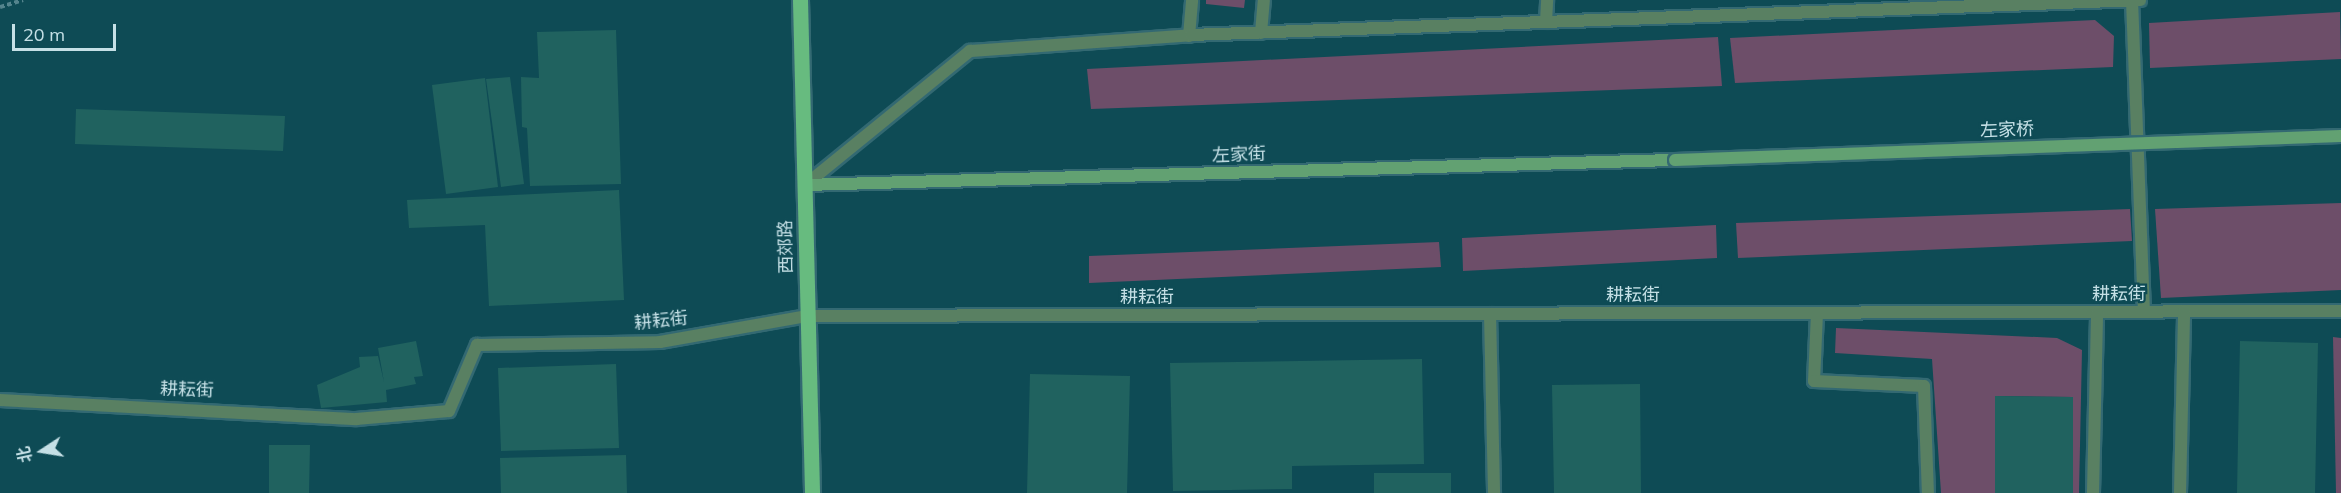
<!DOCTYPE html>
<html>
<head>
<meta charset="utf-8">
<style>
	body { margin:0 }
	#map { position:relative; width:2341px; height:493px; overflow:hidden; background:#0e4b55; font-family:Mulish,"Noto Sans SC",sans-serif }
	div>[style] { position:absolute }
	.green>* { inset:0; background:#6d4e69 }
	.building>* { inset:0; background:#20625f }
	.path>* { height:4px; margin-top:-2px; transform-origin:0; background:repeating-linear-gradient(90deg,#54848d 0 4.5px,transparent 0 7.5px) }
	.roads { filter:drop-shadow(2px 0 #336972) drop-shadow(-2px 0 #336972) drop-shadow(0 2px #336972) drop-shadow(0 -2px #336972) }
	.service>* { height:12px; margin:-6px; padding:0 6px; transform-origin:6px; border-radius:6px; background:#598062 }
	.minor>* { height:12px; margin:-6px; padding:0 6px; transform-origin:6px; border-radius:6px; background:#598062 }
	.secondary>* { height:12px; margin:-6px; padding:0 6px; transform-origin:6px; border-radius:6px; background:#62a172 }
	.primary>* { height:15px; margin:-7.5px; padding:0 7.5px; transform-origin:7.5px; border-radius:7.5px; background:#67bb7f }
	.bridges { filter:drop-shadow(2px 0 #336972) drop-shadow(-2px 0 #336972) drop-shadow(0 2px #336972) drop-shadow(0 -2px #336972) }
	.secondary-bridge>* { height:12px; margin:-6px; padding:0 6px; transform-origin:6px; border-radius:6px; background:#62a172 }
	span { translate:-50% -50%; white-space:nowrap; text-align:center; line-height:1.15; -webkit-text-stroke:4.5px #0e4b55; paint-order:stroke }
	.street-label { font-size:18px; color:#c5e0e6 }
	.north { position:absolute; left:12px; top:421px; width:60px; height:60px; -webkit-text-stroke:4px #0e4b55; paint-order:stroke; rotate:258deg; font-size:16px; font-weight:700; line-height:24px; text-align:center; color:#c5e0e6 }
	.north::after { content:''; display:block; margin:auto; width:21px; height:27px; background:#c5e0e6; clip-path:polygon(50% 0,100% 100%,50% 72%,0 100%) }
	.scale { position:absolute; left:12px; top:24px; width:104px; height:27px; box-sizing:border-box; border:3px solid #c5e0e6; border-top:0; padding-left:8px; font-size:18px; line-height:21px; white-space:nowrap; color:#c5e0e6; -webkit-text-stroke:4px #0e4b55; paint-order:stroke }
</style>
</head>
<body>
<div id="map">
	<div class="green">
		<i style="clip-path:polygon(1206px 0,1245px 0,1244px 8px,1206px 4px)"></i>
		<i style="clip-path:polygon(2340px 12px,2341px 59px,2150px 68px,2149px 23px)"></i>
		<i style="clip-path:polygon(2095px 20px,2114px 36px,2113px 67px,1735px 83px,1730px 38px)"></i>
		<i style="clip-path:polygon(1718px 37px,1722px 86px,1091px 109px,1087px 69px)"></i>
		<i style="clip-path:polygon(2341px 203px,2341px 290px,2161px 298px,2155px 209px)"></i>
		<i style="clip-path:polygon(2130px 209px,2132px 241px,1738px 258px,1736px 223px)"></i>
		<i style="clip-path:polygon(1716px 225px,1717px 258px,1463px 271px,1462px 238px)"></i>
		<i style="clip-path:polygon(1439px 242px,1441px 267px,1089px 283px,1089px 256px)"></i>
		<i style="clip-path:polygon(1836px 328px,2057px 338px,2082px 350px,2079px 493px,2073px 493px,2073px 397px,1995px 396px,1995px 493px,1941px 493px,1932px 359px,1835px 353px)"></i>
		<i style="clip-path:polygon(2333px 337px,2341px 338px,2341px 493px,2336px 493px)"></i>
	</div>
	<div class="building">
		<i style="clip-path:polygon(616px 30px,621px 184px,530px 186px,527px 128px,522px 127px,521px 77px,539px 78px,537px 32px)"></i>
		<i style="clip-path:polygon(510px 77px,524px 184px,501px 187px,486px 79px)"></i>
		<i style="clip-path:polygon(485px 78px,498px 187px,446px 194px,432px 85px)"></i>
		<i style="clip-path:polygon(76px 109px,285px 116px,283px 151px,75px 144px)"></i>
		<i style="clip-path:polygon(619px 190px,624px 300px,489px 306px,485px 225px,409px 228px,407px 200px)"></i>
		<i style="clip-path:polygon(416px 341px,423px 376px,414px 377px,416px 384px,386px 390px,387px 402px,321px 408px,317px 385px,360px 367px,359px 357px,378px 356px,384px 382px,378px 348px)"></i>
		<i style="clip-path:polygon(2240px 341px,2318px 343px,2315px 493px,2237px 493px)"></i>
		<i style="clip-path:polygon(1422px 359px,1424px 464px,1292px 466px,1292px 489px,1173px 491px,1170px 363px)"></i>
		<i style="clip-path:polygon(616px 364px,619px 448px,501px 451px,498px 368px)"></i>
		<i style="clip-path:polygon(1030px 374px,1130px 376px,1127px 493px,1027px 493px)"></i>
		<i style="clip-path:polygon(1640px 384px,1641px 493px,1554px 493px,1552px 385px)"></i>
		<i style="clip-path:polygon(1995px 396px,2073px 397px,2073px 493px,1995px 493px)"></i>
		<i style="clip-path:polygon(269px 445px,310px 445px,309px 493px,269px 493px)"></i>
		<i style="clip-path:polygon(626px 455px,627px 493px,501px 493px,500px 458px)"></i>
		<i style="clip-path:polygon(1374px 473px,1451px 473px,1451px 493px,1374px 493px)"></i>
	</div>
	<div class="path">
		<i style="left:0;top:7px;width:24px;rotate:-17deg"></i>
	</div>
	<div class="roads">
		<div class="service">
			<i style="left:2132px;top:0;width:312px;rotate:87.8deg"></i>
		</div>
		<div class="minor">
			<i style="left:1546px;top:22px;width:22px;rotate:-87deg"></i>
			<i style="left:1261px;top:33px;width:33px;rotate:-85deg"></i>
			<i style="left:1189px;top:36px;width:36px;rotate:-85deg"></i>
			<i style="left:805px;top:185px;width:213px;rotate:-39.1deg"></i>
			<i style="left:970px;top:51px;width:222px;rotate:-4.1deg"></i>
			<i style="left:1191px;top:35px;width:950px;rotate:-2.11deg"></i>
			<i style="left:1817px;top:313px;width:68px;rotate:92.5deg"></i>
			<i style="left:1814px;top:381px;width:110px;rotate:2.6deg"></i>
			<i style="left:1924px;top:386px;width:107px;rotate:87.9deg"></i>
			<i style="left:1490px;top:314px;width:179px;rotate:88.7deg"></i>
			<i style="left:0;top:400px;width:357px;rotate:3.1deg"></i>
			<i style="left:356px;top:419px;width:93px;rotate:-4.9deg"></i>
			<i style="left:449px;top:411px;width:72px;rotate:-67deg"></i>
			<i style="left:477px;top:345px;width:183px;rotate:-0.9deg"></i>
			<i style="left:660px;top:342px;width:150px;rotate:-10deg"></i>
			<i style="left:808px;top:316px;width:1533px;rotate:-0.19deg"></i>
			<i style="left:2093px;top:493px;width:181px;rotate:-88.7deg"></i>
			<i style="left:2180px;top:493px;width:182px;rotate:-88.7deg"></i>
		</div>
		<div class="secondary">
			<i style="left:805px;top:185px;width:870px;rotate:-1.65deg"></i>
		</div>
		<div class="primary">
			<i style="left:800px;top:0;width:493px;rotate:88.6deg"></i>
		</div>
	</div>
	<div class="bridges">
		<div class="secondary-bridge">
			<i style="left:1675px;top:160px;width:666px;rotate:-2.06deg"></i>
		</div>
	</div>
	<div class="street-label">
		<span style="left:2007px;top:130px;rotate:-2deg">左家桥</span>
		<span style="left:1239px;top:155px;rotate:-2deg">左家街</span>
		<span style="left:786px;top:247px;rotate:-91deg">西郊路</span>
		<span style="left:2119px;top:294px">耕耘街</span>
		<span style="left:1633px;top:295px">耕耘街</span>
		<span style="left:1147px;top:297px">耕耘街</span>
		<span style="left:661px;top:321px;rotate:-6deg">耕耘街</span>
		<span style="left:187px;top:390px;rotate:2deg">耕耘街</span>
	</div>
	<div class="north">北</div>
	<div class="scale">20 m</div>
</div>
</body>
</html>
